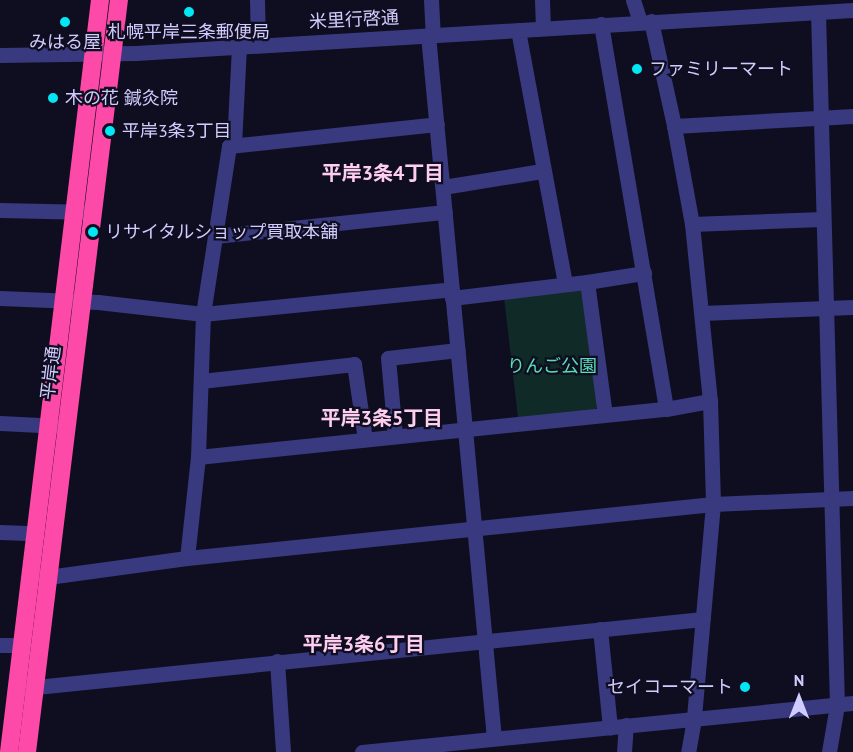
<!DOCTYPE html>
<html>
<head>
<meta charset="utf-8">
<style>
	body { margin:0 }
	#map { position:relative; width:853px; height:752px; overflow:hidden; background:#0f0d20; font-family:"PT Sans","Noto Sans JP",sans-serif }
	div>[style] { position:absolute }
	.green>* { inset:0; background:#102a28 }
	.minor>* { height:15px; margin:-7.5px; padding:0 7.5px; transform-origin:7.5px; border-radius:7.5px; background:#38397e }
	.highway>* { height:18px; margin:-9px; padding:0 9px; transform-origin:9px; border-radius:9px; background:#fd49a7 }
	.dots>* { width:16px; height:16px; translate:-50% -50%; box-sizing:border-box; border:3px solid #0f0d20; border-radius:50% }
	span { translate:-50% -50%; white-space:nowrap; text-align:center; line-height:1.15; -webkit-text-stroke:4.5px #0f0d20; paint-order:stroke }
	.street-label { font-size:18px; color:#d0ccfe }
	.poi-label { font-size:18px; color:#d0ccfe }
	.left { translate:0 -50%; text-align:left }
	.right { translate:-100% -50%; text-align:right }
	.park-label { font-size:18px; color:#59ddb6 }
	.neighbourhood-label { font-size:20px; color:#feceef; font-weight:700 }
	.north { position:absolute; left:769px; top:668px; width:60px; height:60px; -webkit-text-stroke:4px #0f0d20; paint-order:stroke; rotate:0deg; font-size:16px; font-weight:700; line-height:24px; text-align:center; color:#d0ccfe }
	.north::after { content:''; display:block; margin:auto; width:21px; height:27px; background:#d0ccfe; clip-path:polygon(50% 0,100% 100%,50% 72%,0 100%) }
</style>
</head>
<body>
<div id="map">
	<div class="green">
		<i style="clip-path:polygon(581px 288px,598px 406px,594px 411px,518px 418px,504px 297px)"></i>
	</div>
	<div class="minor">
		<i style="left:257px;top:0;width:45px;rotate:88.7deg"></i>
		<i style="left:431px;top:0;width:35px;rotate:87deg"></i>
		<i style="left:542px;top:0;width:28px;rotate:88deg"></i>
		<i style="left:633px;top:0;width:23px;rotate:72deg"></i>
		<i style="left:818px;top:12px;width:693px;rotate:88.43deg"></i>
		<i style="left:837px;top:705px;width:48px;rotate:99.7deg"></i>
		<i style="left:651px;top:21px;width:107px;rotate:77.6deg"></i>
		<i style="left:674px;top:126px;width:100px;rotate:79.6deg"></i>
		<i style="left:692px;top:224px;width:178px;rotate:84.2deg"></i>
		<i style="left:710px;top:401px;width:103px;rotate:88.3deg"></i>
		<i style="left:713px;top:504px;width:216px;rotate:95.1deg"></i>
		<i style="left:694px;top:719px;width:34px;rotate:100deg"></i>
		<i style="left:601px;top:24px;width:390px;rotate:80.4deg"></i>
		<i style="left:518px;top:30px;width:258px;rotate:79.5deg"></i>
		<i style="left:428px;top:35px;width:706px;rotate:84.64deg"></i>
		<i style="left:0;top:55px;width:136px;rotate:-0.8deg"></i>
		<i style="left:136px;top:53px;width:718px;rotate:-3.43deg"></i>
		<i style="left:674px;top:126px;width:179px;rotate:-3.2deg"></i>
		<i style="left:234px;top:145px;width:99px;rotate:-87.1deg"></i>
		<i style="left:443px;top:187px;width:100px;rotate:-9.2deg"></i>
		<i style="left:0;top:210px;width:92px;rotate:1.2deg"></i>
		<i style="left:692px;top:224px;width:130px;rotate:-2.2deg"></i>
		<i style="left:215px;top:236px;width:231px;rotate:-6deg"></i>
		<i style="left:587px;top:282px;width:58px;rotate:-9deg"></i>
		<i style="left:0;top:298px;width:98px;rotate:2.3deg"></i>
		<i style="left:98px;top:302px;width:106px;rotate:6.5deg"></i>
		<i style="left:203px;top:314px;width:250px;rotate:-5.7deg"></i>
		<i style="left:452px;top:298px;width:136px;rotate:-6.8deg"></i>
		<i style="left:587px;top:282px;width:134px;rotate:82.3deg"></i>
		<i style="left:702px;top:313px;width:151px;rotate:-2.3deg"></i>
		<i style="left:201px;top:381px;width:154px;rotate:-6.3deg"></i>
		<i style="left:354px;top:364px;width:76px;rotate:81.7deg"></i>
		<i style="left:0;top:423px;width:60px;rotate:2.9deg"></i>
		<i style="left:395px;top:436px;width:78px;rotate:-95.1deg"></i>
		<i style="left:388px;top:358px;width:70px;rotate:-6.5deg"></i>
		<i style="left:198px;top:457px;width:470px;rotate:-5.9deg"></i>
		<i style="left:666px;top:409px;width:45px;rotate:-10.3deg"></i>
		<i style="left:0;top:532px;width:34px;rotate:2deg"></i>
		<i style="left:187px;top:558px;width:102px;rotate:-83.8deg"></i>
		<i style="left:198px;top:457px;width:143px;rotate:-88deg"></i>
		<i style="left:203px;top:314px;width:170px;rotate:-81.2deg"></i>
		<i style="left:229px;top:146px;width:209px;rotate:-6deg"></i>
		<i style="left:38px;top:575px;width:10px;rotate:11deg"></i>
		<i style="left:48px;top:577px;width:140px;rotate:-7.8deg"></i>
		<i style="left:187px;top:558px;width:529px;rotate:-5.86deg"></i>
		<i style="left:713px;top:504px;width:140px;rotate:-2.5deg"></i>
		<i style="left:600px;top:629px;width:99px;rotate:84.2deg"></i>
		<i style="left:0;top:645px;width:21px"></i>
		<i style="left:277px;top:661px;width:91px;rotate:86.2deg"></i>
		<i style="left:23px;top:685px;width:13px;rotate:9deg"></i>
		<i style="left:36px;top:687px;width:670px;rotate:-5.82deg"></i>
		<i style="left:362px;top:752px;width:493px;rotate:-5.7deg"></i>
		<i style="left:624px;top:752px;width:27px;rotate:-86deg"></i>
	</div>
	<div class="highway">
		<i style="left:9px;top:752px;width:757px;rotate:-83.1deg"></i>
		<i style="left:27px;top:752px;width:758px;rotate:-83.03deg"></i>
	</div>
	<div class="dots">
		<i style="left:189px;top:12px;background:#03e7f4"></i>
		<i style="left:65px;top:22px;background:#03e7f4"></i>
		<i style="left:637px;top:69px;background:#03e7f4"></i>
		<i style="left:53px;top:98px;background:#03e7f4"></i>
		<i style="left:110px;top:131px;background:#03e7f4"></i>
		<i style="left:93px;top:232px;background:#03e7f4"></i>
		<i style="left:745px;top:687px;background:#03e7f4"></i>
	</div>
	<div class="street-label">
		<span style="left:354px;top:20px;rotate:-3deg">米里行啓通</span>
		<span style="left:51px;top:373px;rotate:-83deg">平岸通</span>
	</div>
	<div class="poi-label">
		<span style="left:189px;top:32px">札幌平岸三条郵便局</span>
		<span style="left:65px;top:42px">みはる屋</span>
		<span class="left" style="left:649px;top:69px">ファミリーマート</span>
		<span class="left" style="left:65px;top:98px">木の花 鍼灸院</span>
		<span class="left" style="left:122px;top:131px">平岸3条3丁目</span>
		<span class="left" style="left:105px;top:232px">リサイタルショップ買取本舗</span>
		<span class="right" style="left:733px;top:687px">セイコーマート</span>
	</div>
	<div class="park-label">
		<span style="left:552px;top:366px">りんご公園</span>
	</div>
	<div class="neighbourhood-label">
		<span style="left:383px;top:173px">平岸3条4丁目</span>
		<span style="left:382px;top:418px">平岸3条5丁目</span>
		<span style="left:364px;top:644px">平岸3条6丁目</span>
	</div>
	<div class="north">N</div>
</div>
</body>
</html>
